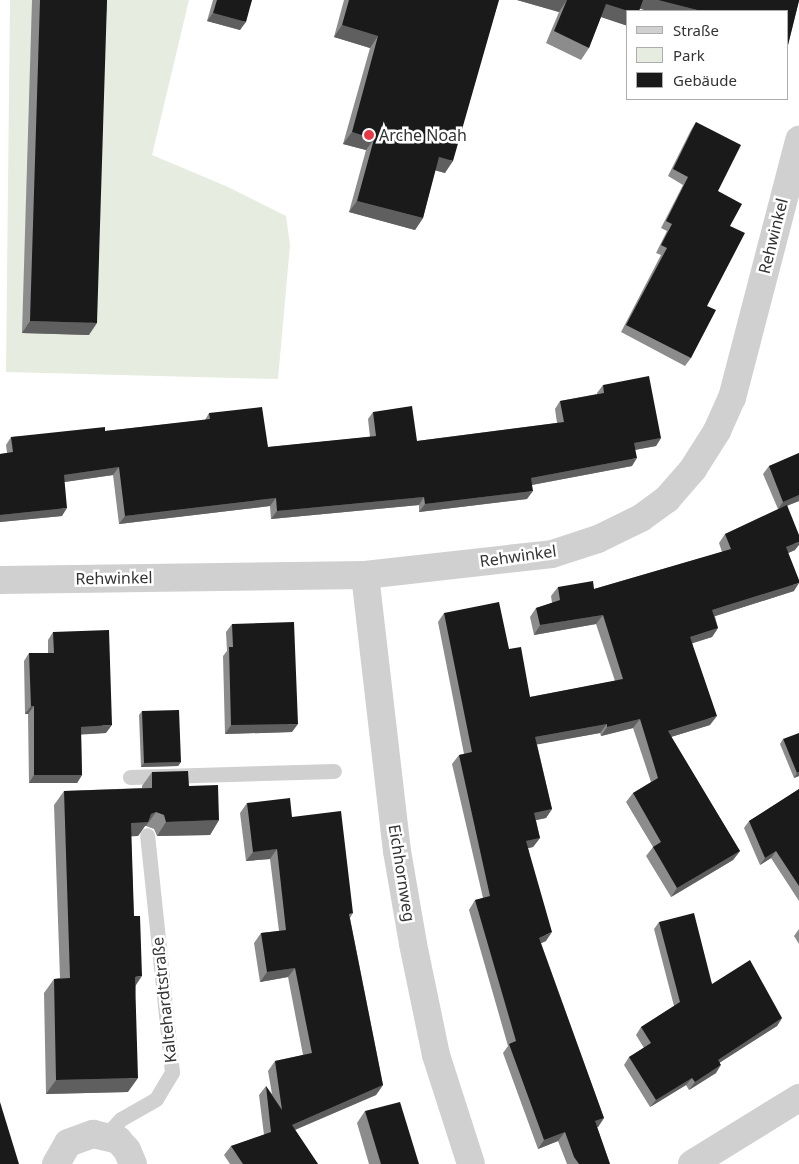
<!DOCTYPE html>
<html>
<head>
<meta charset="utf-8">
<style>
	body { margin:0 }
	#map { position:relative; width:799px; height:1164px; overflow:hidden; background:#fff; font-family:"Noto Sans",sans-serif }
	div>[style] { position:absolute }
	.green>* { inset:0; background:#e6ecdf }
	.service>* { height:15px; margin:-7.5px; padding:0 7.5px; transform-origin:7.5px; border-radius:7.5px; background:#d0d0d0 }
	.minor>* { height:28px; margin:-14px; padding:0 14px; transform-origin:14px; border-radius:14px; background:#d0d0d0 }
	.wall>* { inset:0; background:#8c8c8c }
	.shaded-wall>* { inset:0; background:#5f5f5f }
	.building>* { inset:0; background:#1a1a1a }
	.dots>* { width:14px; height:14px; translate:-50% -50%; box-sizing:border-box; border:2px solid #fff; border-radius:50% }
	span { translate:-50% -50%; white-space:nowrap; text-align:center; line-height:1.15; -webkit-text-stroke:5px #fff; paint-order:stroke }
	.poi-label { font-size:16px; color:#333 }
	.left { translate:0 -50%; text-align:left }
	.street-label { font-size:16px; color:#333 }
	.legend { position:absolute; left:626px; top:10px; width:162px; height:90px; box-sizing:border-box; background:#fff; border:1px solid #adadad; margin:0; padding:6px 9px; list-style:none; font-size:15px; color:#333 }
	.legend li { display:flex; align-items:center; gap:10px; height:25px }
	.legend b { width:25px; border:1px solid #adadad }
</style>
</head>
<body>
<div id="map">
	<div class="green">
		<i style="clip-path:polygon(10px 0,189px 0,152px 155px,228px 187px,286px 216px,290px 245px,278px 379px,6px 372px)"></i>
	</div>
	<div class="service">
		<i style="left:130px;top:777px;width:204px;rotate:-1.7deg"></i>
		<i style="left:106px;top:1135px;width:22px;rotate:-47deg"></i>
		<i style="left:121px;top:1119px;width:40px;rotate:-29.7deg"></i>
		<i style="left:156px;top:1099px;width:31px;rotate:-59deg"></i>
		<i style="left:172px;top:1072px;width:238px;rotate:-96deg"></i>
	</div>
	<div class="minor">
		<i style="left:365px;top:575px;width:278px;rotate:83.4deg"></i>
		<i style="left:397px;top:851px;width:94px;rotate:80.2deg"></i>
		<i style="left:413px;top:944px;width:113px;rotate:78.3deg"></i>
		<i style="left:436px;top:1055px;width:114px;rotate:72.2deg"></i>
		<i style="left:0;top:580px;width:365px;rotate:-0.8deg"></i>
		<i style="left:365px;top:575px;width:188px;rotate:-6.4deg"></i>
		<i style="left:552px;top:554px;width:48px;rotate:-18.1deg"></i>
		<i style="left:598px;top:539px;width:48px;rotate:-26deg"></i>
		<i style="left:641px;top:518px;width:32px;rotate:-36deg"></i>
		<i style="left:667px;top:499px;width:40px;rotate:-49deg"></i>
		<i style="left:693px;top:469px;width:45px;rotate:-57.7deg"></i>
		<i style="left:717px;top:431px;width:36px;rotate:-66deg"></i>
		<i style="left:732px;top:398px;width:267px;rotate:-75.4deg"></i>
		<i style="left:56px;top:1164px;width:24px;rotate:-60deg"></i>
		<i style="left:68px;top:1143px;width:27px;rotate:-20deg"></i>
		<i style="left:93px;top:1134px;width:26px;rotate:13deg"></i>
		<i style="left:118px;top:1140px;width:13px;rotate:48deg"></i>
		<i style="left:127px;top:1150px;width:15px;rotate:67deg"></i>
		<i style="left:692px;top:1164px;width:126px;rotate:-31.7deg"></i>
	</div>
	<div class="wall">
		<i style="clip-path:polygon(32px 0,107px 0,89px 335px,22px 333px)"></i>
		<i style="clip-path:polygon(213px 0,252px 0,240px 30px,207px 21px)"></i>
		<i style="clip-path:polygon(344px 0,499px 0,445px 173px,435px 170px,423px 218px,415px 230px,349px 212px,366px 150px,343px 144px,370px 48px,334px 37px)"></i>
		<i style="clip-path:polygon(517px 0,799px 0,788px 45px,788px 11px,640px 9px,628px 26px,601px 17px,589px 48px,581px 60px,546px 43px,559px 12px)"></i>
		<i style="clip-path:polygon(696px 122px,718px 191px,730px 226px,707px 306px,691px 358px,685px 366px,621px 332px,661px 255px,656px 253px,667px 231px,661px 228px,683px 185px,668px 176px,691px 130px)"></i>
		<i style="clip-path:polygon(603px 385px,661px 438px,656px 446px,635px 450px,632px 466px,532px 485px,527px 499px,419px 512px,419px 505px,271px 519px,270px 506px,119px 524px,113px 475px,64px 482px,62px 516px,0 522px,0 454px,7px 453px,6px 445px,11px 437px,105px 431px,205px 420px,209px 413px,268px 447px,370px 437px,368px 419px,373px 412px,417px 441px,557px 423px,555px 409px,560px 401px,597px 394px,597px 393px)"></i>
		<i style="clip-path:polygon(799px 453px,799px 501px,787px 506px,795px 550px,788px 553px,794px 591px,715px 616px,718px 628px,712px 637px,692px 643px,710px 725px,671px 737px,740px 851px,733px 860px,671px 897px,646px 856px,653px 847px,626px 802px,633px 793px,651px 782px,633px 728px,601px 736px,600px 733px,537px 744px,552px 809px,546px 818px,536px 820px,540px 838px,533px 847px,528px 848px,546px 941px,541px 943px,604px 1118px,598px 1127px,597px 1127px,610px 1164px,567px 1164px,558px 1141px,538px 1149px,503px 1053px,508px 1046px,469px 910px,475px 900px,483px 898px,452px 764px,459px 755px,464px 754px,438px 622px,444px 613px,509px 649px,530px 697px,615px 681px,596px 624px,534px 635px,530px 617px,536px 608px,552px 603px,551px 596px,558px 587px,594px 589px,722px 552px,719px 543px,725px 534px,778px 509px,763px 474px,769px 466px)"></i>
		<i style="clip-path:polygon(232px 624px,292px 732px,225px 734px,223px 656px,227px 651px,226px 632px)"></i>
		<i style="clip-path:polygon(53px 632px,106px 733px,81px 734px,82px 775px,77px 783px,29px 783px,28px 714px,25px 714px,24px 661px,29px 653px,48px 653px,48px 640px)"></i>
		<i style="clip-path:polygon(142px 711px,181px 762px,178px 766px,141px 767px,139px 715px)"></i>
		<i style="clip-path:polygon(783px 739px,799px 776px,794px 778px,780px 744px)"></i>
		<i style="clip-path:polygon(152px 772px,189px 786px,219px 820px,210px 835px,157px 836px,154px 829px,146px 826px,145px 826px,138px 836px,131px 836px,136px 985px,128px 1092px,46px 1094px,44px 993px,54px 979px,60px 978px,54px 805px,64px 791px,142px 788px,142px 786px)"></i>
		<i style="clip-path:polygon(799px 789px,799px 901px,771px 858px,760px 865px,744px 828px,749px 821px)"></i>
		<i style="clip-path:polygon(247px 803px,292px 817px,353px 913px,350px 918px,383px 1085px,376px 1095px,295px 1130px,318px 1164px,230px 1164px,224px 1155px,231px 1146px,264px 1135px,259px 1095px,266px 1086px,272px 1094px,268px 1071px,275px 1061px,303px 1055px,288px 977px,260px 982px,254px 943px,261px 933px,279px 931px,270px 859px,246px 861px,240px 813px)"></i>
		<i style="clip-path:polygon(659px 922px,712px 984px,782px 1018px,777px 1026px,720px 1062px,716px 1073px,689px 1090px,686px 1085px,650px 1107px,624px 1065px,629px 1057px,644px 1048px,636px 1035px,641px 1027px,674px 1006px,654px 929px)"></i>
		<i style="clip-path:polygon(799px 929px,799px 944px,794px 936px)"></i>
		<i style="clip-path:polygon(365px 1111px,419px 1164px,369px 1164px,357px 1123px)"></i>
	</div>
	<div class="shaded-wall">
		<i style="clip-path:polygon(517px 0,567px 0,559px 12px)"></i>
		<i style="clip-path:polygon(642px 0,658px 0,701px 11px,648px 11px,637px 8px)"></i>
		<i style="clip-path:polygon(606px 4px,628px 11px,628px 26px,598px 16px)"></i>
		<i style="clip-path:polygon(213px 13px,246px 22px,240px 30px,207px 21px)"></i>
		<i style="clip-path:polygon(342px 25px,378px 36px,370px 48px,334px 37px)"></i>
		<i style="clip-path:polygon(352px 132px,374px 139px,366px 150px,343px 144px)"></i>
		<i style="clip-path:polygon(439px 157px,453px 161px,445px 173px,430px 169px)"></i>
		<i style="clip-path:polygon(357px 201px,423px 218px,415px 230px,349px 212px)"></i>
		<i style="clip-path:polygon(30px 321px,97px 323px,89px 335px,22px 333px)"></i>
		<i style="clip-path:polygon(661px 438px,656px 446px,628px 451px,634px 443px)"></i>
		<i style="clip-path:polygon(637px 458px,632px 466px,526px 486px,531px 478px)"></i>
		<i style="clip-path:polygon(119px 467px,113px 475px,58px 483px,64px 475px)"></i>
		<i style="clip-path:polygon(533px 491px,527px 499px,419px 512px,425px 504px)"></i>
		<i style="clip-path:polygon(799px 495px,799px 501px,778px 509px,783px 502px)"></i>
		<i style="clip-path:polygon(424px 497px,419px 505px,271px 519px,277px 511px)"></i>
		<i style="clip-path:polygon(276px 498px,270px 506px,119px 524px,125px 516px)"></i>
		<i style="clip-path:polygon(67px 508px,62px 516px,0 522px,0 515px)"></i>
		<i style="clip-path:polygon(799px 542px,799px 545px,795px 550px,779px 557px,786px 547px)"></i>
		<i style="clip-path:polygon(799px 583px,794px 591px,706px 619px,712px 610px)"></i>
		<i style="clip-path:polygon(603px 615px,596px 624px,534px 635px,540px 625px)"></i>
		<i style="clip-path:polygon(718px 628px,712px 637px,684px 646px,690px 637px)"></i>
		<i style="clip-path:polygon(31px 706px,34px 706px,28px 714px,25px 714px)"></i>
		<i style="clip-path:polygon(717px 716px,710px 725px,661px 740px,668px 731px)"></i>
		<i style="clip-path:polygon(640px 719px,633px 728px,601px 736px,607px 727px)"></i>
		<i style="clip-path:polygon(298px 724px,292px 732px,225px 734px,231px 725px)"></i>
		<i style="clip-path:polygon(607px 724px,600px 733px,529px 746px,535px 737px)"></i>
		<i style="clip-path:polygon(112px 725px,106px 733px,75px 735px,81px 727px)"></i>
		<i style="clip-path:polygon(181px 762px,178px 766px,141px 767px,144px 763px)"></i>
		<i style="clip-path:polygon(799px 772px,799px 776px,794px 778px,797px 773px)"></i>
		<i style="clip-path:polygon(34px 775px,82px 775px,77px 783px,29px 783px)"></i>
		<i style="clip-path:polygon(552px 809px,546px 818px,527px 822px,534px 813px)"></i>
		<i style="clip-path:polygon(156px 812px,146px 826px,145px 826px,138px 836px,121px 837px,131px 823px)"></i>
		<i style="clip-path:polygon(219px 820px,210px 835px,157px 836px,166px 822px)"></i>
		<i style="clip-path:polygon(540px 838px,533px 847px,520px 850px,526px 841px)"></i>
		<i style="clip-path:polygon(277px 849px,270px 859px,246px 861px,253px 852px)"></i>
		<i style="clip-path:polygon(740px 851px,733px 860px,671px 897px,677px 888px)"></i>
		<i style="clip-path:polygon(776px 851px,771px 858px,760px 865px,765px 858px)"></i>
		<i style="clip-path:polygon(552px 932px,546px 941px,533px 947px,539px 938px)"></i>
		<i style="clip-path:polygon(295px 968px,288px 977px,260px 982px,267px 972px)"></i>
		<i style="clip-path:polygon(142px 976px,132px 991px,135px 977px)"></i>
		<i style="clip-path:polygon(782px 1018px,777px 1026px,713px 1067px,718px 1060px)"></i>
		<i style="clip-path:polygon(721px 1065px,716px 1073px,689px 1090px,695px 1082px)"></i>
		<i style="clip-path:polygon(138px 1078px,128px 1092px,46px 1094px,56px 1080px)"></i>
		<i style="clip-path:polygon(692px 1078px,686px 1085px,650px 1107px,656px 1100px)"></i>
		<i style="clip-path:polygon(383px 1085px,376px 1095px,285px 1134px,292px 1125px)"></i>
		<i style="clip-path:polygon(604px 1118px,598px 1127px,588px 1131px,595px 1121px)"></i>
		<i style="clip-path:polygon(565px 1132px,558px 1141px,538px 1149px,544px 1140px)"></i>
	</div>
	<div class="building">
		<i style="clip-path:polygon(40px 0,107px 0,97px 323px,30px 321px)"></i>
		<i style="clip-path:polygon(217px 0,252px 0,246px 22px,213px 13px)"></i>
		<i style="clip-path:polygon(349px 0,499px 0,453px 161px,439px 157px,423px 218px,357px 201px,374px 139px,352px 132px,378px 36px,342px 25px)"></i>
		<i style="clip-path:polygon(567px 0,643px 0,639px 11px,628px 11px,606px 4px,589px 48px,554px 31px)"></i>
		<i style="clip-path:polygon(658px 0,799px 0,799px 1px,788px 45px,788px 11px,701px 11px)"></i>
		<i style="clip-path:polygon(696px 122px,741px 145px,718px 191px,742px 204px,730px 226px,745px 233px,707px 306px,716px 310px,691px 358px,626px 325px,667px 248px,661px 245px,672px 224px,666px 221px,688px 177px,673px 169px)"></i>
		<i style="clip-path:polygon(649px 376px,661px 438px,634px 443px,637px 458px,531px 478px,533px 491px,425px 504px,424px 497px,277px 511px,276px 498px,125px 516px,119px 467px,64px 475px,67px 508px,0 515px,0 454px,13px 452px,11px 437px,105px 427px,105px 431px,210px 419px,209px 413px,262px 407px,268px 447px,376px 436px,373px 412px,412px 406px,417px 441px,564px 422px,560px 401px,604px 393px,603px 385px)"></i>
		<i style="clip-path:polygon(799px 453px,799px 495px,783px 502px,769px 466px)"></i>
		<i style="clip-path:polygon(787px 505px,799px 535px,799px 542px,786px 547px,799px 580px,799px 583px,712px 610px,718px 628px,690px 637px,717px 716px,668px 731px,740px 851px,677px 888px,653px 847px,661px 842px,633px 793px,658px 778px,640px 719px,607px 727px,607px 724px,535px 737px,552px 809px,534px 813px,540px 838px,526px 841px,552px 932px,539px 938px,604px 1118px,595px 1121px,610px 1164px,579px 1164px,574px 1157px,565px 1132px,544px 1140px,509px 1044px,516px 1041px,475px 900px,490px 896px,459px 755px,472px 752px,444px 613px,499px 602px,509px 649px,521px 647px,530px 697px,623px 679px,603px 615px,540px 625px,536px 608px,560px 600px,558px 587px,593px 581px,594px 589px,731px 549px,725px 534px)"></i>
		<i style="clip-path:polygon(294px 622px,298px 724px,231px 725px,229px 647px,233px 647px,232px 624px)"></i>
		<i style="clip-path:polygon(109px 630px,112px 725px,81px 727px,82px 775px,34px 775px,34px 706px,31px 706px,29px 653px,54px 653px,53px 632px)"></i>
		<i style="clip-path:polygon(179px 710px,181px 762px,144px 763px,142px 711px)"></i>
		<i style="clip-path:polygon(799px 733px,799px 772px,797px 773px,783px 739px)"></i>
		<i style="clip-path:polygon(188px 771px,189px 786px,218px 785px,219px 820px,166px 822px,164px 815px,156px 812px,151px 814px,148px 822px,131px 823px,134px 916px,140px 916px,142px 976px,135px 977px,138px 1078px,56px 1080px,54px 979px,70px 978px,64px 791px,152px 788px,152px 772px)"></i>
		<i style="clip-path:polygon(799px 789px,799px 886px,776px 851px,765px 858px,749px 821px)"></i>
		<i style="clip-path:polygon(290px 798px,292px 817px,341px 811px,353px 913px,349px 914px,383px 1085px,292px 1125px,318px 1164px,243px 1164px,231px 1146px,271px 1132px,266px 1086px,282px 1110px,275px 1061px,312px 1053px,295px 968px,267px 972px,261px 933px,286px 930px,277px 849px,253px 852px,247px 803px)"></i>
		<i style="clip-path:polygon(694px 913px,712px 984px,750px 960px,782px 1018px,718px 1060px,721px 1065px,695px 1082px,692px 1078px,656px 1100px,629px 1057px,651px 1043px,641px 1027px,680px 1002px,659px 922px)"></i>
		<i style="clip-path:polygon(0 1102px,19px 1164px,0 1164px)"></i>
		<i style="clip-path:polygon(400px 1102px,419px 1164px,381px 1164px,365px 1111px)"></i>
	</div>
	<div class="dots">
		<i style="left:369px;top:135px;background:#e63946"></i>
	</div>
	<div class="poi-label">
		<span class="left" style="left:379px;top:135px">Arche Noah</span>
	</div>
	<div class="street-label">
		<span style="left:773px;top:236px;rotate:-76deg">Rehwinkel</span>
		<span style="left:518px;top:556px;rotate:-8deg">Rehwinkel</span>
		<span style="left:114px;top:578px;rotate:-1deg">Rehwinkel</span>
		<span style="left:402px;top:873px;rotate:81deg">Eichhornweg</span>
		<span style="left:164px;top:1000px;rotate:-96deg">Kaltehardtstraße</span>
	</div>
	<ul class="legend">
	<li><b style="height:6px;background:#d0d0d0"></b>Straße</li>
	<li><b style="height:14px;background:#e6ecdf"></b>Park</li>
	<li><b style="height:14px;background:#1a1a1a"></b>Gebäude</li>
	</ul>
</div>
</body>
</html>
